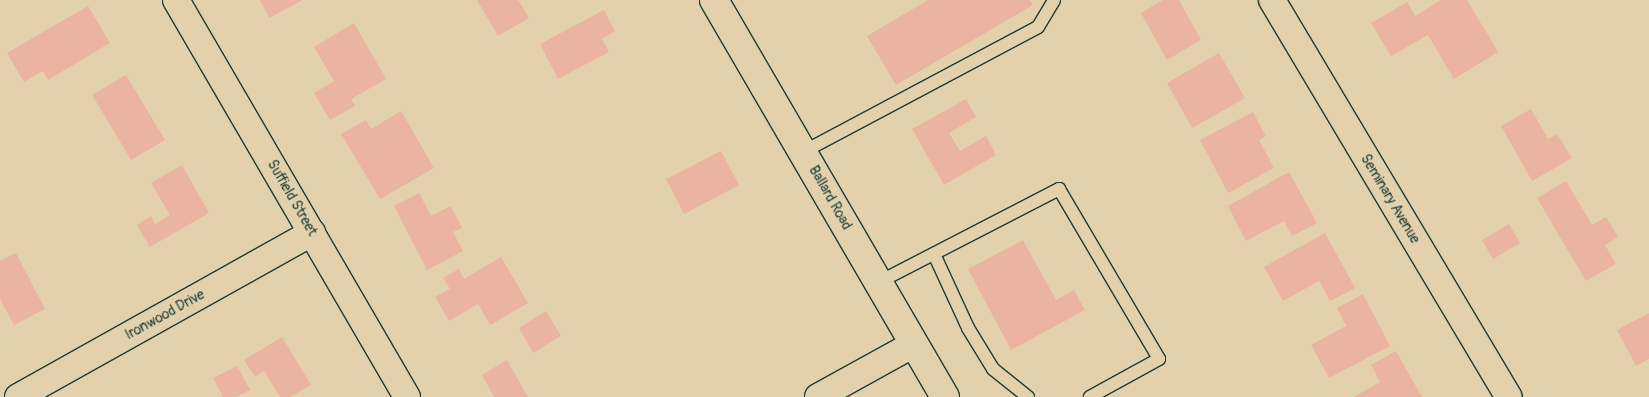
<!DOCTYPE html>
<html>
<head>
<meta charset="utf-8">
<style>
	body { margin:0 }
	#map { position:relative; width:1649px; height:397px; overflow:hidden; background:#e3d1ae; font-family:Pangolin,sans-serif }
	div>[style] { position:absolute }
	.building>* { inset:0; background:#ebb3a2 }
	.roads { filter:drop-shadow(1px 0 #1f3d34) drop-shadow(-1px 0 #1f3d34) drop-shadow(0 1px #1f3d34) drop-shadow(0 -1px #1f3d34) }
	.lane>* { height:12px; margin:-6px; padding:0 6px; transform-origin:6px; border-radius:6px; background:#e3d1ae }
	.street>* { height:26px; margin:-13px; padding:0 13px; transform-origin:13px; border-radius:13px; background:#e3d1ae }
	.secondary>* { height:28px; margin:-14px; padding:0 14px; transform-origin:14px; border-radius:14px; background:#e3d1ae }
	span { translate:-50% -50%; white-space:nowrap; text-align:center; line-height:1.15; -webkit-text-stroke:4px #e3d1ae; paint-order:stroke }
	.street-label { font-size:14px; color:#1f3d34 }
</style>
</head>
<body>
<div id="map">
	<div class="building">
		<i style="clip-path:polygon(260px 0,303px 0,269px 18px)"></i>
		<i style="clip-path:polygon(477px 0,518px 0,529px 18px,498px 36px)"></i>
		<i style="clip-path:polygon(928px 0,1030px 0,1033px 5px,896px 85px,867px 36px)"></i>
		<i style="clip-path:polygon(1163px 0,1179px 0,1201px 40px,1167px 60px,1141px 13px)"></i>
		<i style="clip-path:polygon(1441px 0,1467px 0,1498px 52px,1454px 79px,1428px 35px,1391px 56px,1371px 23px,1407px 2px,1415px 16px)"></i>
		<i style="clip-path:polygon(88px 6px,110px 43px,48px 80px,43px 71px,24px 82px,7px 53px)"></i>
		<i style="clip-path:polygon(604px 10px,615px 31px,602px 39px,609px 52px,558px 79px,540px 44px)"></i>
		<i style="clip-path:polygon(354px 23px,386px 79px,351px 99px,355px 106px,330px 120px,314px 93px,334px 81px,314px 47px)"></i>
		<i style="clip-path:polygon(1219px 53px,1245px 98px,1192px 128px,1167px 83px)"></i>
		<i style="clip-path:polygon(126px 75px,165px 140px,131px 160px,92px 95px)"></i>
		<i style="clip-path:polygon(966px 99px,976px 117px,949px 133px,960px 151px,986px 136px,996px 155px,944px 185px,912px 129px)"></i>
		<i style="clip-path:polygon(1531px 109px,1548px 139px,1557px 134px,1572px 158px,1532px 181px,1501px 126px)"></i>
		<i style="clip-path:polygon(401px 111px,434px 168px,380px 199px,341px 134px,366px 120px,371px 129px)"></i>
		<i style="clip-path:polygon(1253px 112px,1266px 136px,1259px 140px,1274px 168px,1228px 193px,1200px 140px)"></i>
		<i style="clip-path:polygon(721px 151px,739px 185px,684px 214px,666px 179px)"></i>
		<i style="clip-path:polygon(182px 165px,209px 213px,150px 247px,137px 225px,151px 216px,155px 224px,170px 215px,151px 183px)"></i>
		<i style="clip-path:polygon(1289px 172px,1317px 223px,1292px 236px,1284px 221px,1246px 241px,1228px 206px)"></i>
		<i style="clip-path:polygon(1566px 181px,1592px 225px,1606px 217px,1618px 237px,1605px 245px,1616px 264px,1586px 281px,1537px 198px)"></i>
		<i style="clip-path:polygon(419px 193px,431px 216px,451px 206px,462px 228px,453px 232px,463px 251px,427px 270px,394px 206px)"></i>
		<i style="clip-path:polygon(1509px 224px,1520px 243px,1493px 259px,1482px 240px)"></i>
		<i style="clip-path:polygon(1325px 233px,1355px 288px,1330px 301px,1319px 281px,1283px 301px,1264px 267px)"></i>
		<i style="clip-path:polygon(1023px 240px,1056px 300px,1074px 290px,1085px 310px,1011px 350px,968px 269px)"></i>
		<i style="clip-path:polygon(16px 253px,45px 309px,14px 325px,0 299px,0 261px)"></i>
		<i style="clip-path:polygon(501px 257px,528px 303px,490px 325px,478px 304px,449px 321px,435px 297px,450px 289px,443px 278px,459px 269px,464px 279px)"></i>
		<i style="clip-path:polygon(1363px 294px,1390px 346px,1329px 378px,1311px 345px,1346px 326px,1337px 308px)"></i>
		<i style="clip-path:polygon(546px 311px,561px 336px,533px 353px,519px 328px)"></i>
		<i style="clip-path:polygon(1649px 313px,1649px 359px,1636px 366px,1617px 330px)"></i>
		<i style="clip-path:polygon(282px 337px,311px 385px,290px 397px,280px 397px,264px 371px,255px 377px,244px 360px)"></i>
		<i style="clip-path:polygon(1396px 351px,1422px 397px,1354px 397px,1380px 382px,1371px 365px)"></i>
		<i style="clip-path:polygon(507px 360px,528px 397px,494px 397px,482px 375px)"></i>
		<i style="clip-path:polygon(237px 366px,250px 390px,236px 397px,223px 397px,213px 378px)"></i>
	</div>
	<div class="roads">
		<div class="lane">
			<i style="left:803px;top:152px;width:266px;rotate:-28deg"></i>
			<i style="left:1038px;top:27px;width:31px;rotate:-59deg"></i>
			<i style="left:934px;top:254px;width:81px;rotate:65.3deg"></i>
			<i style="left:968px;top:328px;width:48px;rotate:58.6deg"></i>
			<i style="left:993px;top:369px;width:45px;rotate:38.7deg"></i>
			<i style="left:879px;top:282px;width:203px;rotate:-27.3deg"></i>
			<i style="left:1059px;top:189px;width:197px;rotate:59.5deg"></i>
			<i style="left:1159px;top:359px;width:79px;rotate:151.2deg"></i>
		</div>
		<div class="street">
			<i style="left:176px;top:0;width:459px;rotate:59.8deg"></i>
			<i style="left:1272px;top:0;width:462px;rotate:59.2deg"></i>
			<i style="left:18px;top:397px;width:337px;rotate:-29.2deg"></i>
			<i style="left:818px;top:397px;width:110px;rotate:-28.9deg"></i>
		</div>
		<div class="secondary">
			<i style="left:714px;top:0;width:459px;rotate:59.8deg"></i>
		</div>
	</div>
	<div class="street-label">
		<span style="left:292px;top:198px;rotate:60deg">Suffield Street</span>
		<span style="left:830px;top:198px;rotate:60deg">Ballard Road</span>
		<span style="left:1390px;top:199px;rotate:59deg">Seminary Avenue</span>
		<span style="left:165px;top:315px;rotate:-29deg">Ironwood Drive</span>
	</div>
</div>
</body>
</html>
